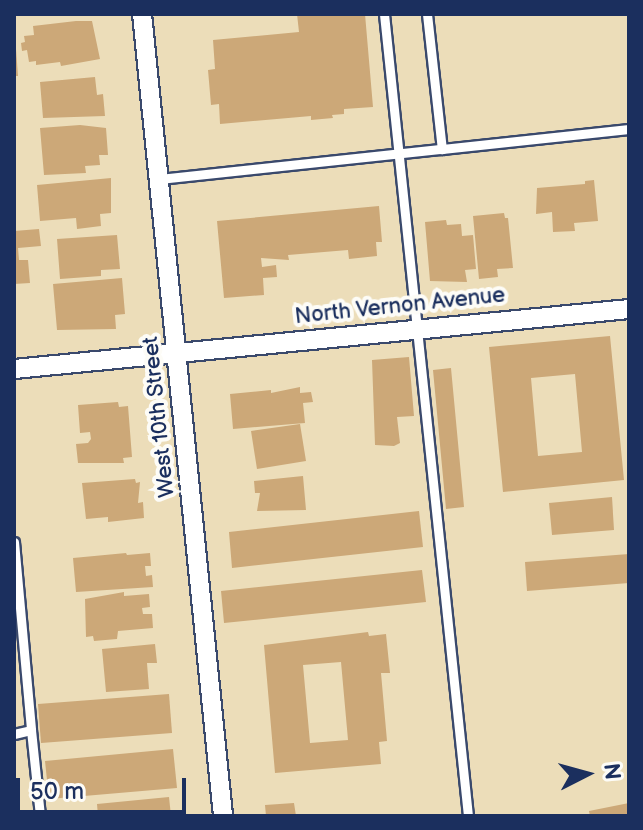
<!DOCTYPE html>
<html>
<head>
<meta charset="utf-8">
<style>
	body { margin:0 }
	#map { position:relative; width:643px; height:830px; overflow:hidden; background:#ecddb9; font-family:"Balsamiq Sans",sans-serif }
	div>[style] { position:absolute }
	.building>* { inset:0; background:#cca878 }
	.roads { filter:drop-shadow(2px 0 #3a496c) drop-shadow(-2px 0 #3a496c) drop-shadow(0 2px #3a496c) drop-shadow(0 -2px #3a496c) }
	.service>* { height:9px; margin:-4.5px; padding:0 4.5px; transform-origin:4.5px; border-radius:4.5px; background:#fff }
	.minor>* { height:18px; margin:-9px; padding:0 9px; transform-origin:9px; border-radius:9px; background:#fff }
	span { translate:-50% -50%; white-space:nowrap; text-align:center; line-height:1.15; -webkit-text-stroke:8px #fdfcf7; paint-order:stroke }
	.street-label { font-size:22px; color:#1b2f5e }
	.frame { position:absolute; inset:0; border:16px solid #1b2f5e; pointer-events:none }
	.north { position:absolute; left:547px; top:734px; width:80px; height:80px; -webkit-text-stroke:6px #fdfcf7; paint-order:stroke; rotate:84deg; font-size:22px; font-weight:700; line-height:32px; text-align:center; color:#1b2f5e }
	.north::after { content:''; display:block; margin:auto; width:28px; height:36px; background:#1b2f5e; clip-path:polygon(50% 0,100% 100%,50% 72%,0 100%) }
	.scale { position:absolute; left:16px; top:778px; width:170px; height:36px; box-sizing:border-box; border:4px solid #1b2f5e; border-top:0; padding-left:10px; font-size:24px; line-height:28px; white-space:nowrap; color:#1b2f5e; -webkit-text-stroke:6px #fdfcf7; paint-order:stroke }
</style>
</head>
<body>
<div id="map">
	<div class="building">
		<i style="clip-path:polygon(297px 14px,365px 14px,373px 107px,344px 109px,344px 114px,332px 115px,333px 118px,311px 120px,311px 116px,220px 124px,219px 104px,211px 105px,208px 70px,215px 69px,213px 40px,299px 32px)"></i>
		<i style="clip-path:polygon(76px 21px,92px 21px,100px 59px,61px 66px,60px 62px,36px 65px,36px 61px,29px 62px,27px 50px,22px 51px,21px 43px,25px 42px,24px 36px,34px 35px,33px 26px)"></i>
		<i style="clip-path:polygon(14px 49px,16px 49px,18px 76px,14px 76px)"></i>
		<i style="clip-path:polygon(95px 77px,97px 95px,103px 94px,105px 116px,43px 118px,40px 82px)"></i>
		<i style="clip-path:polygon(80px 125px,106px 128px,108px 155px,99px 155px,100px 165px,85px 166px,86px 173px,44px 175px,40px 128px)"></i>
		<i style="clip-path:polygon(111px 178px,111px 213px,100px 214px,101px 226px,77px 229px,76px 218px,40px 221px,37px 185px)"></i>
		<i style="clip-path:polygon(594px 180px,598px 221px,574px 223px,575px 231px,553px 232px,552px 212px,536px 214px,537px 188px,585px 184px,585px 181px)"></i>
		<i style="clip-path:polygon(379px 206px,382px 242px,376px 242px,377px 256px,349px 259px,348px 250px,288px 255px,289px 260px,261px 258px,262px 267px,276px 265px,277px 277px,263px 278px,264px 295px,224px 298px,217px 221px)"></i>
		<i style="clip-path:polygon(504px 213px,505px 218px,508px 218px,513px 268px,497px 269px,498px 277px,479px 279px,473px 216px)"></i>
		<i style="clip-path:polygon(446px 220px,447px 225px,461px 224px,462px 236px,473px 235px,476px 269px,465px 270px,467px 282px,430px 281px,425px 222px)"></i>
		<i style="clip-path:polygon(39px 229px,41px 246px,18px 248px,19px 260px,28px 260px,30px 283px,14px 284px,14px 231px)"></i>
		<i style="clip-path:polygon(117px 235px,120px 269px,101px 270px,101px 276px,60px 279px,57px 239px)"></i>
		<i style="clip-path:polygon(122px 278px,125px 314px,115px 315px,116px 329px,57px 330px,53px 284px)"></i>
		<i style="clip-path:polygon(evenodd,610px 336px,624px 480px,503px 492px,489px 347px,610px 336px,575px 374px,582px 452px,538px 456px,531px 378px,575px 374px)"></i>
		<i style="clip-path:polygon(409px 357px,414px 416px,397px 417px,400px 443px,394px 446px,375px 445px,372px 360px)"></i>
		<i style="clip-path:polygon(451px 368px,464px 507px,446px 509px,433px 370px)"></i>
		<i style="clip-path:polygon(300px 387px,300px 393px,311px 392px,313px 402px,303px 403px,305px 423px,233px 429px,230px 394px,271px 390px,271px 393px)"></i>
		<i style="clip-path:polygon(118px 402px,119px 407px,128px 406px,132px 457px,123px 458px,124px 463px,78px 463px,76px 444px,88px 443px,91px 439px,90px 432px,80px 433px,78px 405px)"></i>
		<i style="clip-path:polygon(300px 424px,306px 461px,257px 469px,251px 431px)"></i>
		<i style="clip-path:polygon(303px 476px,306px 510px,257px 511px,260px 493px,255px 493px,254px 481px)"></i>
		<i style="clip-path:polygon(135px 479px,136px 483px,140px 482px,138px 503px,143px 502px,144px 518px,108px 522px,108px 517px,86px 519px,82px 483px)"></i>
		<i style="clip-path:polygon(612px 497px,614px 530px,552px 535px,549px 503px)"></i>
		<i style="clip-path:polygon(419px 511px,423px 547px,232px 568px,229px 532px)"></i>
		<i style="clip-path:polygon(126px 553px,127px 555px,150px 553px,151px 566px,145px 566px,146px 576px,152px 575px,153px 587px,76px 592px,73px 558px)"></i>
		<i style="clip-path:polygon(629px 554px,629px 583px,527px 591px,525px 562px)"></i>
		<i style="clip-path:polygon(422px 570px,426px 602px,224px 623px,221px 591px)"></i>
		<i style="clip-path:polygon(124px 592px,124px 596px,149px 594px,150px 607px,142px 608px,143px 614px,152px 614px,153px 628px,118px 631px,117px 639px,94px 641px,93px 636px,86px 637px,85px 599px)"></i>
		<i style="clip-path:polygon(evenodd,368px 632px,369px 636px,386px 634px,390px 673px,381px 673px,387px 741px,379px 742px,381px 764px,275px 773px,264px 645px,368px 632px,341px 662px,348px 740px,310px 743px,303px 665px,341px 662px)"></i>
		<i style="clip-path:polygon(155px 644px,157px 663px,147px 663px,149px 689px,106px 692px,102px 649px)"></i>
		<i style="clip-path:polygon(169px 694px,172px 733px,41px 743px,38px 704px)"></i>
		<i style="clip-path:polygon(173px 749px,177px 788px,49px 799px,45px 761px)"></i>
		<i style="clip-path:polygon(169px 797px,171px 816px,98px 816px,97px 804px)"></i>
		<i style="clip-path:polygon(294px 803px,296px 816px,266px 816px,265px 805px)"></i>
		<i style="clip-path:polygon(629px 803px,629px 816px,590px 816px,589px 811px)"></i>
	</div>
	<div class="roads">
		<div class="service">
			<i style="left:384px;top:14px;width:806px;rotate:84.02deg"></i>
			<i style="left:427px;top:14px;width:136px;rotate:83.7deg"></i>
			<i style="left:442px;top:149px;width:188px;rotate:-6.1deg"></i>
			<i style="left:159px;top:179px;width:285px;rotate:-6.1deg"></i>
			<i style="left:14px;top:542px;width:189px;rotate:84.8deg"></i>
			<i style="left:14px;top:734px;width:17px;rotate:-13deg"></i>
			<i style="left:31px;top:730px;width:86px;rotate:84deg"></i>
		</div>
		<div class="minor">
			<i style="left:142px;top:14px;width:806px;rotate:84.23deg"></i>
			<i style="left:14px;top:369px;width:618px;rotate:-5.57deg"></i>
		</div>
	</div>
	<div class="street-label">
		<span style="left:400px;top:306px;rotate:-6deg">North Vernon Avenue</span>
		<span style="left:159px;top:417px;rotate:-96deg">West 10th Street</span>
	</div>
	<div class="frame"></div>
	<div class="north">N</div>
	<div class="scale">50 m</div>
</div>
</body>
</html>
